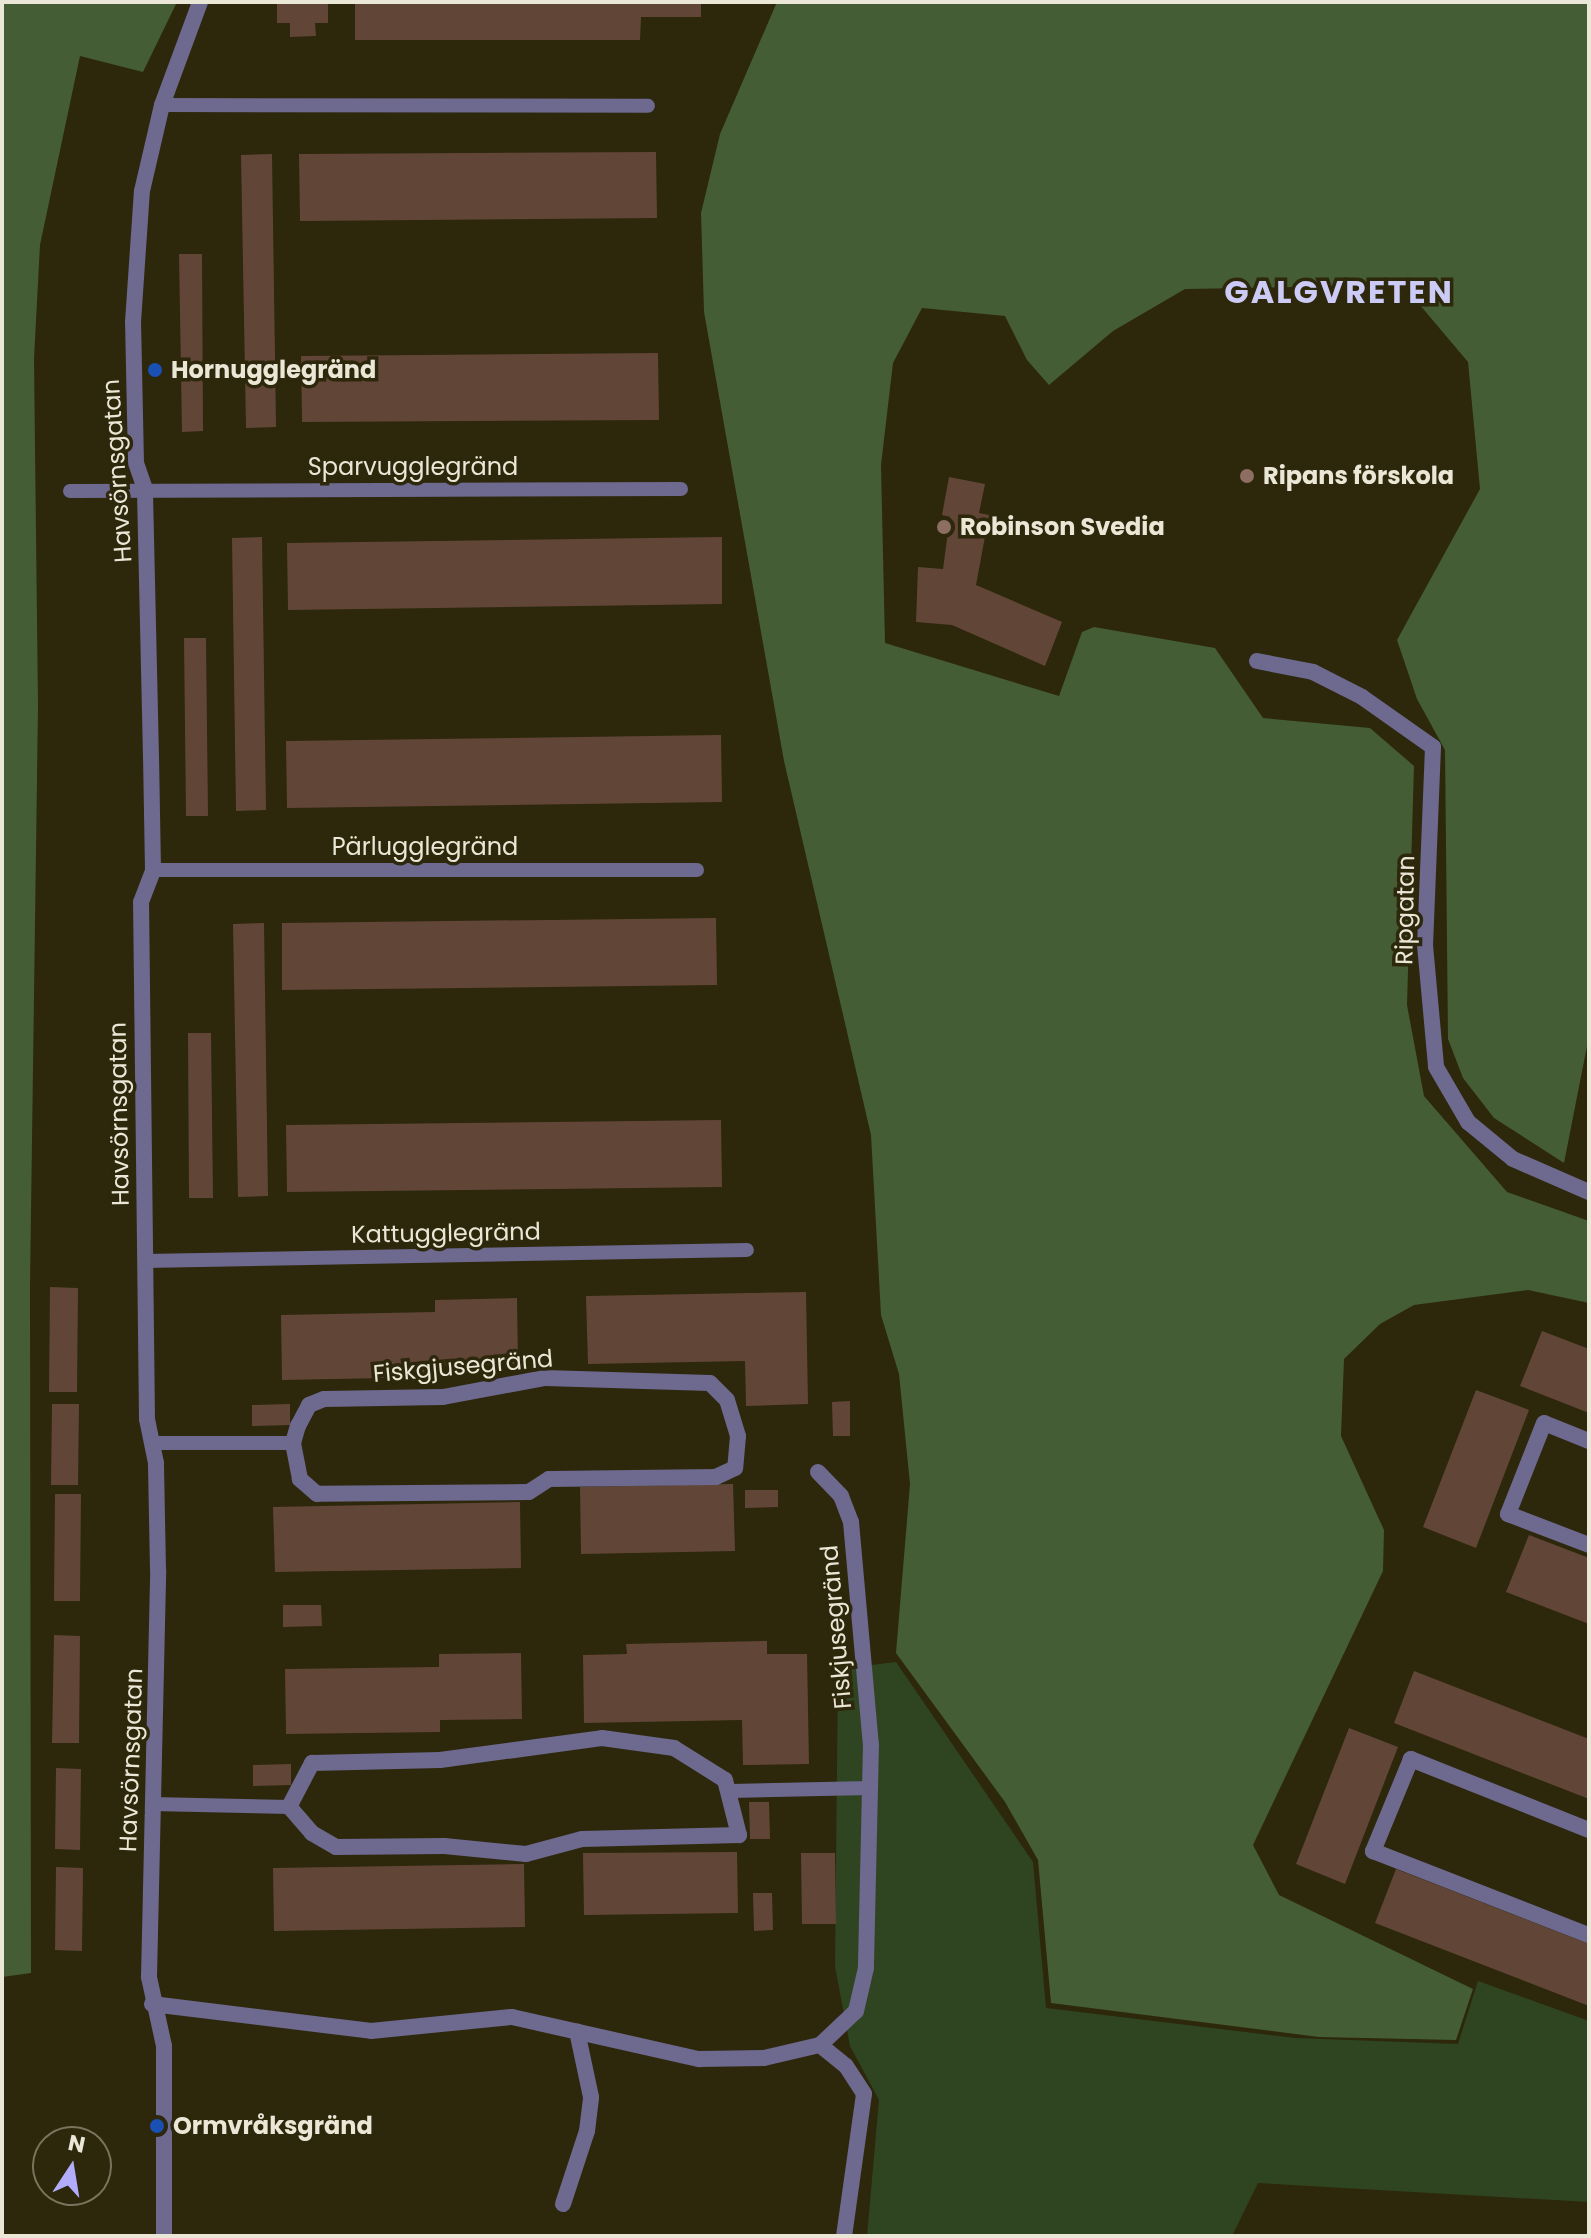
<!DOCTYPE html>
<html>
<head>
<meta charset="utf-8">
<style>
	body { margin:0 }
	#map { position:relative; width:1591px; height:2238px; overflow:hidden; background:#2d270b; font-family:Poppins,sans-serif }
	div>[style] { position:absolute }
	.green>* { inset:0; background:#2f4521 }
	.forest>* { inset:0; background:#445d35 }
	.building>* { inset:0; background:#614637 }
	.service>* { height:14px; margin:-7px; padding:0 7px; transform-origin:7px; border-radius:7px; background:#6d698f }
	.minor>* { height:16px; margin:-8px; padding:0 8px; transform-origin:8px; border-radius:8px; background:#6d698f }
	.dots>* { width:22px; height:22px; translate:-50% -50%; box-sizing:border-box; border:4px solid #2d270b; border-radius:50% }
	span { translate:-50% -50%; white-space:nowrap; text-align:center; line-height:1.15; -webkit-text-stroke:7px #2d270b; paint-order:stroke }
	.poi-label { font-size:24px; color:#ebe7d7; font-weight:700 }
	.left { translate:0 -50%; text-align:left }
	.street-label { font-size:24px; color:#ebe7d7 }
	.district-label { font-size:32px; color:#cccbf6; font-weight:700; letter-spacing:2px }
	.frame { position:absolute; inset:0; border:4px solid #ebe7d7; pointer-events:none }
	.north { position:absolute; left:32px; top:2126px; width:80px; height:80px; box-sizing:border-box; background:#2d270b; border:2px solid #79745d; border-radius:50%; rotate:12deg; font-size:22px; font-weight:700; line-height:32px; text-align:center; color:#ebe7d7 }
	.north::after { content:''; display:block; margin:auto; width:28px; height:36px; background:#b1adfa; clip-path:polygon(50% 0,100% 100%,50% 72%,0 100%) }
</style>
</head>
<body>
<div id="map">
	<div class="green">
		<i style="clip-path:polygon(896px 1662px,1033px 1862px,1046px 2008px,1295px 2038px,1458px 2044px,1478px 1981px,1589px 2021px,1589px 2202px,1258px 2183px,1232px 2236px,867px 2236px,879px 2100px,850px 2046px,835px 1966px,838px 1669px)"></i>
	</div>
	<div class="forest">
		<i style="clip-path:polygon(2px 2px,177px 2px,143px 72px,80px 56px,40px 245px,34px 359px,38px 706px,30px 1286px,31px 1973px,2px 1977px)"></i>
		<i style="clip-path:polygon(777px 2px,1589px 2px,1589px 1036px,1564px 1163px,1494px 1118px,1463px 1078px,1448px 1039px,1445px 750px,1417px 699px,1397px 640px,1480px 489px,1468px 362px,1403px 285px,1185px 289px,1113px 331px,1049px 385px,1027px 360px,1005px 316px,922px 308px,893px 363px,881px 465px,885px 643px,1059px 696px,1082px 632px,1094px 627px,1215px 648px,1263px 718px,1370px 728px,1414px 766px,1407px 1005px,1424px 1096px,1507px 1192px,1589px 1221px,1589px 1303px,1528px 1290px,1414px 1305px,1380px 1324px,1344px 1359px,1341px 1436px,1384px 1530px,1383px 1571px,1253px 1845px,1279px 1895px,1473px 1989px,1456px 2040px,1319px 2037px,1051px 2003px,1038px 1860px,1005px 1802px,896px 1653px,910px 1484px,899px 1374px,881px 1315px,871px 1135px,784px 761px,704px 312px,701px 213px,720px 134px)"></i>
	</div>
	<div class="building">
		<i style="clip-path:polygon(277px 2px,328px 2px,328px 23px,315px 23px,316px 36px,290px 37px,290px 23px,277px 23px)"></i>
		<i style="clip-path:polygon(355px 2px,701px 2px,701px 17px,641px 17px,640px 40px,355px 40px)"></i>
		<i style="clip-path:polygon(656px 152px,657px 218px,300px 221px,299px 154px)"></i>
		<i style="clip-path:polygon(272px 154px,276px 427px,246px 428px,241px 155px)"></i>
		<i style="clip-path:polygon(179px 254px,202px 254px,203px 431px,182px 432px)"></i>
		<i style="clip-path:polygon(658px 353px,659px 420px,302px 422px,301px 356px)"></i>
		<i style="clip-path:polygon(949px 477px,985px 484px,979px 513px,989px 515px,976px 585px,1062px 622px,1045px 666px,952px 625px,916px 622px,918px 567px,943px 569px,950px 517px,942px 515px)"></i>
		<i style="clip-path:polygon(262px 537px,266px 810px,236px 811px,232px 538px)"></i>
		<i style="clip-path:polygon(722px 537px,722px 604px,288px 610px,287px 543px)"></i>
		<i style="clip-path:polygon(184px 638px,206px 638px,208px 816px,186px 816px)"></i>
		<i style="clip-path:polygon(721px 735px,722px 802px,287px 808px,286px 741px)"></i>
		<i style="clip-path:polygon(716px 918px,717px 985px,282px 990px,282px 923px)"></i>
		<i style="clip-path:polygon(264px 923px,268px 1196px,238px 1197px,233px 924px)"></i>
		<i style="clip-path:polygon(188px 1033px,211px 1033px,213px 1198px,189px 1198px)"></i>
		<i style="clip-path:polygon(721px 1120px,722px 1187px,287px 1192px,286px 1125px)"></i>
		<i style="clip-path:polygon(50px 1287px,78px 1288px,77px 1392px,49px 1392px)"></i>
		<i style="clip-path:polygon(806px 1292px,808px 1404px,746px 1406px,745px 1361px,588px 1364px,586px 1296px)"></i>
		<i style="clip-path:polygon(517px 1298px,518px 1364px,436px 1366px,437px 1377px,282px 1380px,281px 1315px,435px 1312px,435px 1300px)"></i>
		<i style="clip-path:polygon(1542px 1331px,1589px 1349px,1589px 1413px,1520px 1386px)"></i>
		<i style="clip-path:polygon(1476px 1390px,1529px 1410px,1476px 1548px,1423px 1527px)"></i>
		<i style="clip-path:polygon(850px 1401px,850px 1436px,833px 1436px,832px 1402px)"></i>
		<i style="clip-path:polygon(52px 1404px,79px 1404px,78px 1485px,51px 1485px)"></i>
		<i style="clip-path:polygon(290px 1404px,290px 1425px,252px 1426px,252px 1405px)"></i>
		<i style="clip-path:polygon(733px 1484px,735px 1551px,581px 1554px,580px 1487px)"></i>
		<i style="clip-path:polygon(745px 1490px,778px 1490px,778px 1507px,745px 1508px)"></i>
		<i style="clip-path:polygon(55px 1494px,81px 1494px,80px 1601px,54px 1601px)"></i>
		<i style="clip-path:polygon(520px 1502px,521px 1568px,275px 1572px,273px 1507px)"></i>
		<i style="clip-path:polygon(1529px 1535px,1589px 1558px,1589px 1624px,1506px 1592px)"></i>
		<i style="clip-path:polygon(283px 1605px,321px 1605px,322px 1626px,283px 1627px)"></i>
		<i style="clip-path:polygon(54px 1635px,80px 1636px,79px 1743px,52px 1743px)"></i>
		<i style="clip-path:polygon(767px 1641px,767px 1654px,807px 1654px,809px 1764px,743px 1765px,742px 1720px,584px 1723px,583px 1655px,627px 1654px,626px 1644px)"></i>
		<i style="clip-path:polygon(521px 1653px,522px 1719px,440px 1720px,440px 1732px,286px 1734px,285px 1669px,439px 1667px,439px 1654px)"></i>
		<i style="clip-path:polygon(1414px 1671px,1589px 1739px,1589px 1799px,1394px 1723px)"></i>
		<i style="clip-path:polygon(1349px 1728px,1398px 1747px,1345px 1884px,1296px 1864px)"></i>
		<i style="clip-path:polygon(291px 1764px,291px 1785px,253px 1786px,253px 1765px)"></i>
		<i style="clip-path:polygon(56px 1768px,81px 1769px,80px 1850px,55px 1849px)"></i>
		<i style="clip-path:polygon(749px 1802px,769px 1802px,770px 1839px,750px 1839px)"></i>
		<i style="clip-path:polygon(737px 1852px,738px 1913px,584px 1915px,583px 1853px)"></i>
		<i style="clip-path:polygon(801px 1853px,835px 1853px,836px 1924px,802px 1924px)"></i>
		<i style="clip-path:polygon(524px 1864px,525px 1927px,274px 1931px,273px 1868px)"></i>
		<i style="clip-path:polygon(56px 1867px,83px 1868px,82px 1951px,55px 1950px)"></i>
		<i style="clip-path:polygon(1396px 1869px,1589px 1944px,1589px 2006px,1375px 1923px)"></i>
		<i style="clip-path:polygon(753px 1893px,772px 1893px,773px 1930px,754px 1931px)"></i>
	</div>
	<div class="service">
		<i style="left:162px;top:105px;width:486px;rotate:0.1deg"></i>
		<i style="left:70px;top:491px;width:611px;rotate:-0.19deg"></i>
		<i style="left:153px;top:870px;width:544px"></i>
		<i style="left:145px;top:1261px;width:602px;rotate:-1.05deg"></i>
		<i style="left:152px;top:1443px;width:141px"></i>
		<i style="left:731px;top:1791px;width:139px;rotate:-1.2deg"></i>
		<i style="left:152px;top:1804px;width:137px;rotate:1.3deg"></i>
	</div>
	<div class="minor">
		<i style="left:1257px;top:661px;width:57px;rotate:11.1deg"></i>
		<i style="left:1313px;top:672px;width:55px;rotate:27deg"></i>
		<i style="left:1362px;top:697px;width:87px;rotate:35.2deg"></i>
		<i style="left:1433px;top:747px;width:198px;rotate:92.3deg"></i>
		<i style="left:1425px;top:945px;width:122px;rotate:84.8deg"></i>
		<i style="left:1436px;top:1067px;width:64px;rotate:59.8deg"></i>
		<i style="left:1468px;top:1122px;width:58px;rotate:39.4deg"></i>
		<i style="left:1513px;top:1159px;width:83px;rotate:23.5deg"></i>
		<i style="left:545px;top:1378px;width:165px;rotate:1.7deg"></i>
		<i style="left:710px;top:1383px;width:24px;rotate:45deg"></i>
		<i style="left:727px;top:1400px;width:38px;rotate:73deg"></i>
		<i style="left:738px;top:1436px;width:32px;rotate:95deg"></i>
		<i style="left:735px;top:1468px;width:21px;rotate:155deg"></i>
		<i style="left:716px;top:1477px;width:167px;rotate:179.3deg"></i>
		<i style="left:549px;top:1479px;width:24px;rotate:147deg"></i>
		<i style="left:529px;top:1492px;width:212px;rotate:179.5deg"></i>
		<i style="left:317px;top:1494px;width:23px;rotate:-139deg"></i>
		<i style="left:300px;top:1479px;width:37px;rotate:-101deg"></i>
		<i style="left:293px;top:1443px;width:18px;rotate:-74deg"></i>
		<i style="left:298px;top:1426px;width:24px;rotate:-62deg"></i>
		<i style="left:309px;top:1405px;width:16px;rotate:-22deg"></i>
		<i style="left:324px;top:1399px;width:119px;rotate:-1deg"></i>
		<i style="left:443px;top:1397px;width:104px;rotate:-10.6deg"></i>
		<i style="left:1589px;top:1441px;width:48px;rotate:-158.2deg"></i>
		<i style="left:1544px;top:1423px;width:98px;rotate:111.6deg"></i>
		<i style="left:1508px;top:1514px;width:87px;rotate:20.9deg"></i>
		<i style="left:818px;top:1472px;width:33px;rotate:46deg"></i>
		<i style="left:841px;top:1496px;width:28px;rotate:69deg"></i>
		<i style="left:851px;top:1522px;width:223px;rotate:84.9deg"></i>
		<i style="left:871px;top:1744px;width:224px;rotate:91.3deg"></i>
		<i style="left:866px;top:1968px;width:44px;rotate:103.1deg"></i>
		<i style="left:856px;top:2011px;width:50px;rotate:136.6deg"></i>
		<i style="left:602px;top:1738px;width:73px;rotate:7.9deg"></i>
		<i style="left:674px;top:1748px;width:60px;rotate:32.1deg"></i>
		<i style="left:725px;top:1780px;width:57px;rotate:75.7deg"></i>
		<i style="left:739px;top:1835px;width:157px;rotate:178.5deg"></i>
		<i style="left:582px;top:1839px;width:58px;rotate:165deg"></i>
		<i style="left:526px;top:1854px;width:82px;rotate:-174.4deg"></i>
		<i style="left:444px;top:1846px;width:108px;rotate:179.5deg"></i>
		<i style="left:336px;top:1847px;width:28px;rotate:-150deg"></i>
		<i style="left:312px;top:1833px;width:35px;rotate:-131deg"></i>
		<i style="left:289px;top:1807px;width:50px;rotate:-62.4deg"></i>
		<i style="left:312px;top:1763px;width:128px;rotate:-1.3deg"></i>
		<i style="left:440px;top:1760px;width:163px;rotate:-7.7deg"></i>
		<i style="left:1589px;top:1830px;width:192px;rotate:-158.3deg"></i>
		<i style="left:1411px;top:1759px;width:100px;rotate:112.4deg"></i>
		<i style="left:1373px;top:1851px;width:232px;rotate:21.3deg"></i>
		<i style="left:152px;top:2004px;width:221px;rotate:7deg"></i>
		<i style="left:371px;top:2031px;width:142px;rotate:-5.7deg"></i>
		<i style="left:512px;top:2017px;width:192px;rotate:12.7deg"></i>
		<i style="left:699px;top:2059px;width:65px;rotate:-0.9deg"></i>
		<i style="left:764px;top:2058px;width:57px;rotate:-13.1deg"></i>
		<i style="left:820px;top:2045px;width:33px;rotate:39deg"></i>
		<i style="left:846px;top:2066px;width:33px;rotate:57deg"></i>
		<i style="left:864px;top:2094px;width:143px;rotate:98deg"></i>
		<i style="left:563px;top:2204px;width:77px;rotate:-71.8deg"></i>
		<i style="left:587px;top:2131px;width:34px;rotate:-83deg"></i>
		<i style="left:591px;top:2097px;width:67px;rotate:-102deg"></i>
		<i style="left:164px;top:2236px;width:190px;rotate:-90deg"></i>
		<i style="left:164px;top:2046px;width:71px;rotate:-102.3deg"></i>
		<i style="left:149px;top:1977px;width:407px;rotate:-88.7deg"></i>
		<i style="left:158px;top:1570px;width:107px;rotate:-91.1deg"></i>
		<i style="left:156px;top:1463px;width:45px;rotate:-101.6deg"></i>
		<i style="left:147px;top:1419px;width:517px;rotate:-90.66deg"></i>
		<i style="left:141px;top:902px;width:34px;rotate:-69deg"></i>
		<i style="left:153px;top:870px;width:113px;rotate:-91deg"></i>
		<i style="left:151px;top:757px;width:268px;rotate:-91.3deg"></i>
		<i style="left:145px;top:489px;width:28px;rotate:-109deg"></i>
		<i style="left:136px;top:463px;width:141px;rotate:-91.2deg"></i>
		<i style="left:133px;top:322px;width:131px;rotate:-86.1deg"></i>
		<i style="left:142px;top:191px;width:88px;rotate:-76.9deg"></i>
		<i style="left:162px;top:105px;width:110px;rotate:-69.7deg"></i>
	</div>
	<div class="dots">
		<i style="left:155px;top:370px;background:#1a4fb4"></i>
		<i style="left:1247px;top:476px;background:#8d6e63"></i>
		<i style="left:944px;top:527px;background:#8d6e63"></i>
		<i style="left:157px;top:2126px;background:#1a4fb4"></i>
	</div>
	<div class="poi-label">
		<span class="left" style="left:171px;top:370px">Hornugglegränd</span>
		<span class="left" style="left:1263px;top:476px">Ripans förskola</span>
		<span class="left" style="left:960px;top:527px">Robinson Svedia</span>
		<span class="left" style="left:173px;top:2126px">Ormvråksgränd</span>
	</div>
	<div class="street-label">
		<span style="left:413px;top:467px">Sparvugglegränd</span>
		<span style="left:117px;top:471px;rotate:-94deg">Havsörnsgatan</span>
		<span style="left:425px;top:847px">Pärlugglegränd</span>
		<span style="left:1405px;top:910px;rotate:-89deg">Ripgatan</span>
		<span style="left:119px;top:1114px;rotate:-91deg">Havsörnsgatan</span>
		<span style="left:446px;top:1233px;rotate:-1deg">Kattugglegränd</span>
		<span style="left:463px;top:1366px;rotate:-5deg">Fiskgjusegränd</span>
		<span style="left:836px;top:1627px;rotate:-95deg">Fiskjusegränd</span>
		<span style="left:131px;top:1760px;rotate:-88deg">Havsörnsgatan</span>
	</div>
	<div class="district-label">
		<span style="left:1339px;top:292px">GALGVRETEN</span>
	</div>
	<div class="frame"></div>
	<div class="north">N</div>
</div>
</body>
</html>
